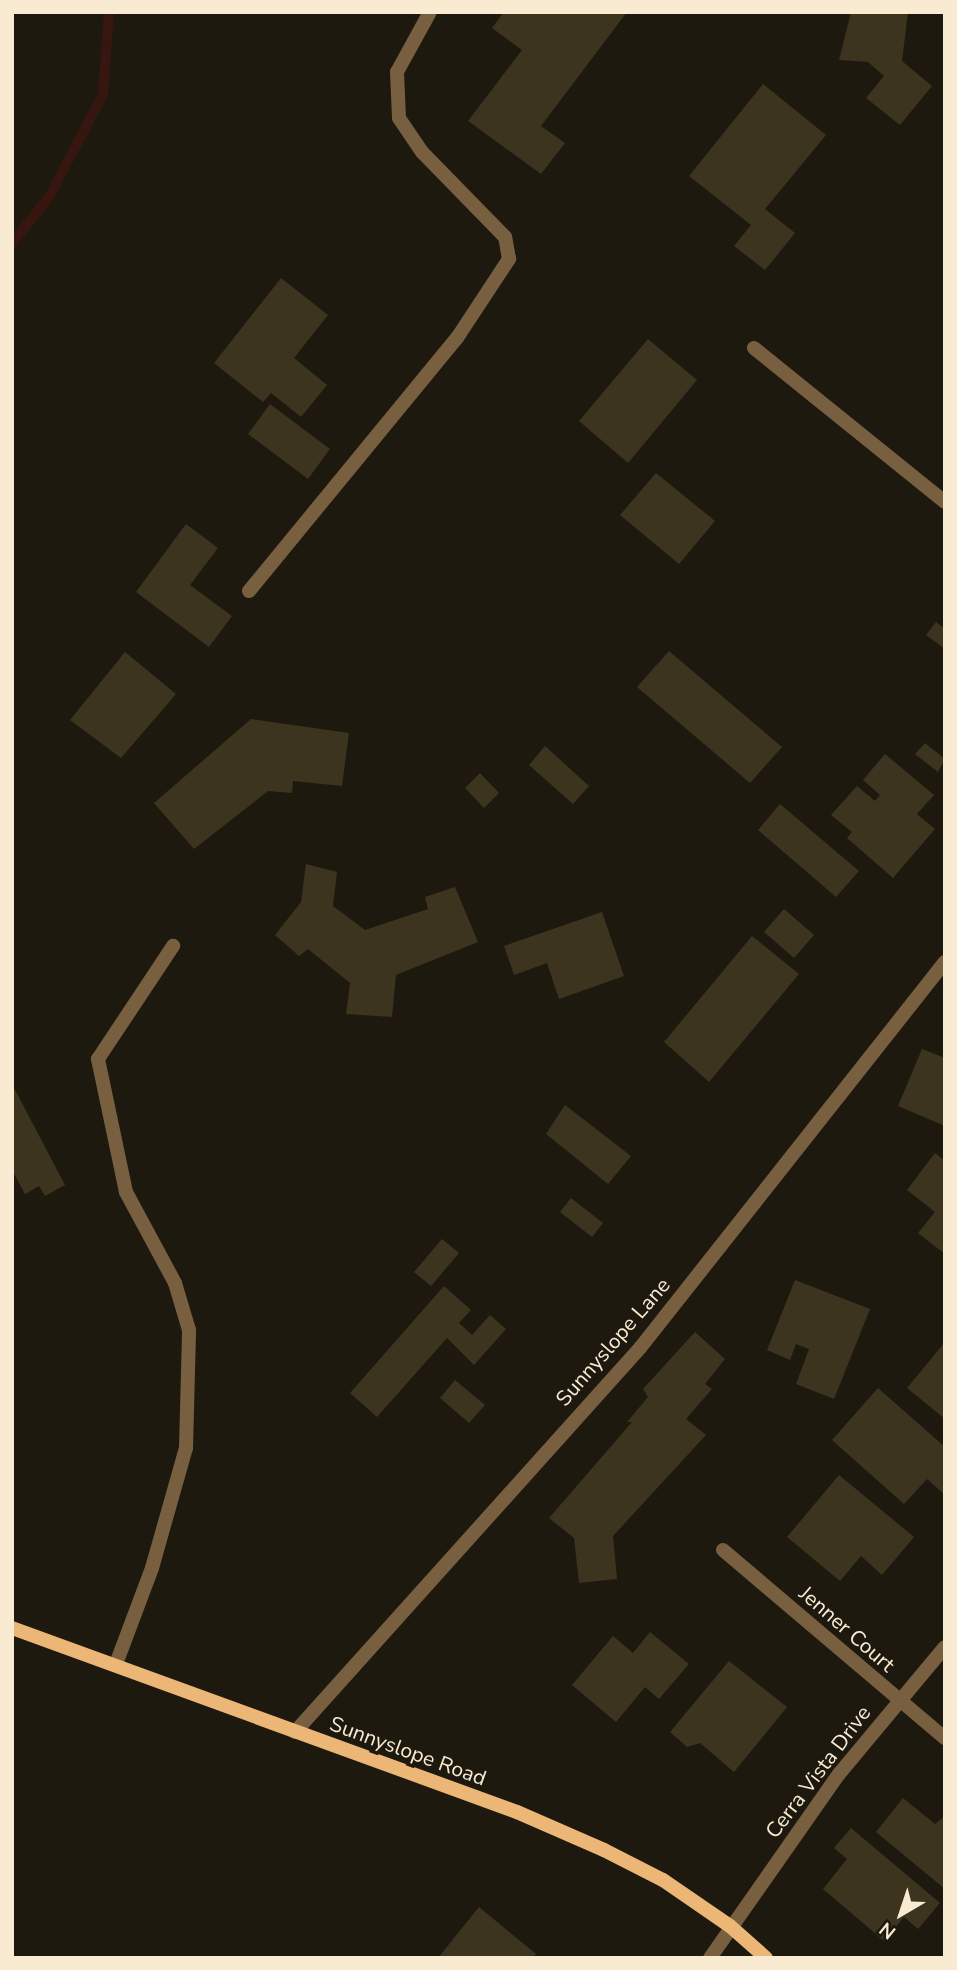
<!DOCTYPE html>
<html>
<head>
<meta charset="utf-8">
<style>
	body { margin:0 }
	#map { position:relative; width:957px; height:1970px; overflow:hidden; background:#1e190f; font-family:"Nunito Sans",sans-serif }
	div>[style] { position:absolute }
	.stream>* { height:10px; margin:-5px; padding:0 5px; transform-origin:5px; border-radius:5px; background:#37160f }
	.building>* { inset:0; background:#3c341e }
	.lane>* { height:14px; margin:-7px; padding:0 7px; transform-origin:7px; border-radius:7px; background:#775f40 }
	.street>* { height:14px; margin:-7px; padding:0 7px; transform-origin:7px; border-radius:7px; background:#775f40 }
	.secondary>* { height:14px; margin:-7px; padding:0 7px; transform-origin:7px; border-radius:7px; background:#ecb676 }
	span { translate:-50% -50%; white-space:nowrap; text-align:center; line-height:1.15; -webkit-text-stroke:7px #1e190f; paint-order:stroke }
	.street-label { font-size:21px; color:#f9ebd2 }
	.frame { position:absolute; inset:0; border:14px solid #f9ebd2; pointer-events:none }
	.north { position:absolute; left:866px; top:1879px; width:70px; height:70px; -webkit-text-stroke:5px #1e190f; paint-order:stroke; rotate:219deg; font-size:19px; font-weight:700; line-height:28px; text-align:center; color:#f9ebd2 }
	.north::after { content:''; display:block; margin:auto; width:24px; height:32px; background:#f9ebd2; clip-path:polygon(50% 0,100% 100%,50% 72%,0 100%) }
</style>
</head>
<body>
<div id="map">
	<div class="stream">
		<i style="left:12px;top:243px;width:59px;rotate:-51.2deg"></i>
		<i style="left:49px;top:197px;width:116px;rotate:-62.3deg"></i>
		<i style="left:103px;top:94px;width:82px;rotate:-85.8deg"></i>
	</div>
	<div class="building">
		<i style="clip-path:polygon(504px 12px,627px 12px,541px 126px,565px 143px,541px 174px,468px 121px,522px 50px,492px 28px)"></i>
		<i style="clip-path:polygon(851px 12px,908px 12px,902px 61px,932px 86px,900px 125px,866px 98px,884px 76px,868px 62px,839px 60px)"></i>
		<i style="clip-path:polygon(763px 84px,826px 135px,765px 209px,795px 233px,765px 270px,734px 246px,751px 225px,689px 176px)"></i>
		<i style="clip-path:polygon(281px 278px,328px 315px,294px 358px,327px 385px,301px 417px,271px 393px,263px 402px,214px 363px)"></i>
		<i style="clip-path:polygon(648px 339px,697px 380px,628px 463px,579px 421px)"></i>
		<i style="clip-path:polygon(270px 404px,330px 449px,308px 479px,248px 434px)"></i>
		<i style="clip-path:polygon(656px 473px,715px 521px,679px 564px,620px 515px)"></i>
		<i style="clip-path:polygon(186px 524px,218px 548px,190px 585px,232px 616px,209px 647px,136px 592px)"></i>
		<i style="clip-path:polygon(936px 622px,945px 629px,945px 649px,926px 635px)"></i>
		<i style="clip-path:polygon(669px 651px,782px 747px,750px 783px,637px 687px)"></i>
		<i style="clip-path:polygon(125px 652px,176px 694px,121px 758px,70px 720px)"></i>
		<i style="clip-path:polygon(251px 719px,349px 733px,342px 786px,293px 781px,292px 793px,268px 791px,194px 849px,154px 803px)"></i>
		<i style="clip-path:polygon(925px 743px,945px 759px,938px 772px,915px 754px)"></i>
		<i style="clip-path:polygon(545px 746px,589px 786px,573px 804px,529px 765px)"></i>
		<i style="clip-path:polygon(885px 754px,934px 795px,917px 814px,935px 829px,893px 878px,847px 838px,852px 832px,831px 815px,857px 786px,875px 801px,880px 795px,863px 780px)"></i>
		<i style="clip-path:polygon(480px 773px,499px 793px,484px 808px,465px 788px)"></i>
		<i style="clip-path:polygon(780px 804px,859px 871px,836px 897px,758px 830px)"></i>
		<i style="clip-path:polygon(306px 864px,337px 872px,333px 906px,365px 930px,428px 909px,425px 897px,455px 887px,478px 942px,396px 975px,392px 1017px,346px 1014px,350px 983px,308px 949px,299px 956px,275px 935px,301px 902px)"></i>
		<i style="clip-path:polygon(784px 909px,814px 935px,794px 958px,764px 932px)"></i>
		<i style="clip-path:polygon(602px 912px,624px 976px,559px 999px,547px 963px,514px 975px,504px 946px)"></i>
		<i style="clip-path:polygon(752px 936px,799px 974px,709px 1082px,664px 1042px)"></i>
		<i style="clip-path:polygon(922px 1049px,945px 1058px,945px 1126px,898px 1106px)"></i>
		<i style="clip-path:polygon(14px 1088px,65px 1185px,45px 1196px,39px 1186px,25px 1194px,12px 1170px)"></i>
		<i style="clip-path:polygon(565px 1105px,631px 1156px,608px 1184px,546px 1134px)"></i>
		<i style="clip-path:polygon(935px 1153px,945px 1161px,945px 1254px,918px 1233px,935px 1212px,907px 1190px)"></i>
		<i style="clip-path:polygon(571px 1198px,603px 1223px,592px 1237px,560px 1212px)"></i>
		<i style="clip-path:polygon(442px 1239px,459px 1253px,431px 1286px,414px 1272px)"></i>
		<i style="clip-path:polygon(795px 1280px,870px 1309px,834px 1399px,796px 1384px,809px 1349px,796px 1344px,790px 1360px,767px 1350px)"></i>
		<i style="clip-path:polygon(444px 1286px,471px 1310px,459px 1323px,472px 1335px,490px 1315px,506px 1329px,474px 1365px,447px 1338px,377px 1417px,350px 1393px)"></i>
		<i style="clip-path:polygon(695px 1332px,725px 1359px,705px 1384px,712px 1389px,686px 1419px,706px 1435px,613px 1536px,617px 1579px,579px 1583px,574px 1538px,549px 1518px,632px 1422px,627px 1422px,648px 1397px,643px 1389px)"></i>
		<i style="clip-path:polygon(945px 1342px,945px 1419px,907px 1388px)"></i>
		<i style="clip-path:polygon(455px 1380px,485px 1405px,469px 1423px,440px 1398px)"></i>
		<i style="clip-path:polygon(878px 1388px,945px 1447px,943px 1493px,927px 1479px,904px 1504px,832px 1440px)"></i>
		<i style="clip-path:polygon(839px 1475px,914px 1537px,882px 1575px,861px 1556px,840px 1581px,787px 1537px)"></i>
		<i style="clip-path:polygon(650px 1632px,689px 1664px,659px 1699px,645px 1687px,616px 1722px,572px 1685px,613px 1636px,633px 1653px)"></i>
		<i style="clip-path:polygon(729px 1661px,787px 1707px,734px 1772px,700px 1743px,687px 1747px,670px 1732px)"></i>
		<i style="clip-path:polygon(903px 1798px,935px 1824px,945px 1816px,945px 1889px,876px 1832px)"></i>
		<i style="clip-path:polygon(851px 1828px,940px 1903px,918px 1929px,904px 1917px,884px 1941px,823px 1889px,847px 1859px,834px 1848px)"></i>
		<i style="clip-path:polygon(479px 1907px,536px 1954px,533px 1958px,438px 1958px)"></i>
	</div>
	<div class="lane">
		<i style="left:754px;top:348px;width:245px;rotate:38.9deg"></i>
		<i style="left:249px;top:591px;width:328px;rotate:-50.6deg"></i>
		<i style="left:457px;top:338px;width:95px;rotate:-56.6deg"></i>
		<i style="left:509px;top:259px;width:22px;rotate:-100deg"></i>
		<i style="left:505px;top:237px;width:119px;rotate:-134.3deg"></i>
		<i style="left:422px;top:152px;width:41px;rotate:-124.1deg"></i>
		<i style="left:399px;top:118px;width:46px;rotate:-92.5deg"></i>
	</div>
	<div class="street">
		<i style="left:397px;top:72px;width:68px;rotate:-61.2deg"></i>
		<i style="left:723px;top:1550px;width:291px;rotate:40.3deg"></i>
		<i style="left:116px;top:1664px;width:103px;rotate:-69.4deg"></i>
		<i style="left:152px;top:1568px;width:125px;rotate:-74.2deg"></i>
		<i style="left:186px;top:1448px;width:118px;rotate:-88.5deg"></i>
		<i style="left:189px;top:1330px;width:49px;rotate:-106.6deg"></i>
		<i style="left:175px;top:1283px;width:103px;rotate:-118.3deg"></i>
		<i style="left:126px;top:1192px;width:136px;rotate:-101.9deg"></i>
		<i style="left:98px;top:1059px;width:136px;rotate:-56.4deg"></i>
		<i style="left:295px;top:1732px;width:516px;rotate:-48.06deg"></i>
		<i style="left:640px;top:1348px;width:492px;rotate:-51.7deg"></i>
		<i style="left:710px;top:1958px;width:225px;rotate:-55deg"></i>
		<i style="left:839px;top:1774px;width:165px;rotate:-50.2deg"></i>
	</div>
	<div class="secondary">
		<i style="left:12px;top:1628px;width:537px;rotate:20.02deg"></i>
		<i style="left:517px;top:1812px;width:95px;rotate:23.6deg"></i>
		<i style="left:604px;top:1850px;width:66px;rotate:27deg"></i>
		<i style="left:663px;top:1880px;width:81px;rotate:34.5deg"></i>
		<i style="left:730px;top:1926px;width:48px;rotate:41.6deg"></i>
	</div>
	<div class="street-label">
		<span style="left:613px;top:1342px;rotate:-49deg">Sunnyslope Lane</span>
		<span style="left:847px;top:1629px;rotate:41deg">Jenner Court</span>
		<span style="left:408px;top:1751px;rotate:20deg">Sunnyslope Road</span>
		<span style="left:818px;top:1772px;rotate:-53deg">Cerra Vista Drive</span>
	</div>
	<div class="frame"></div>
	<div class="north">N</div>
</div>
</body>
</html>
